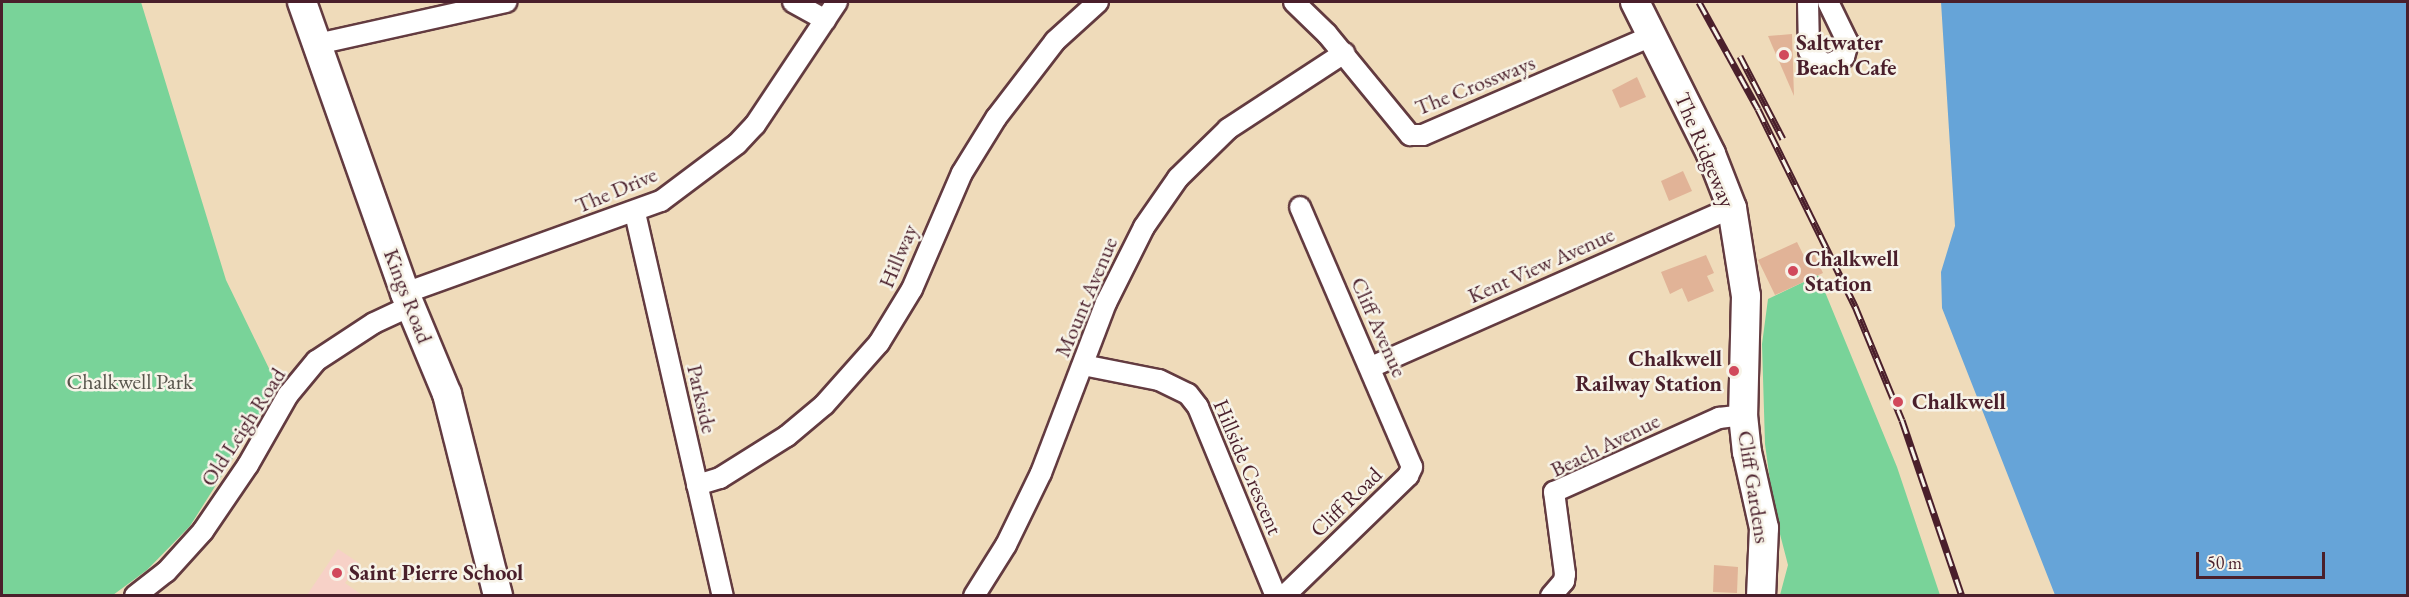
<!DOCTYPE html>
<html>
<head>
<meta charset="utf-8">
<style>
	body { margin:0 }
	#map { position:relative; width:2409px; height:597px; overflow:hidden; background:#efdbba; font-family:"EB Garamond",serif }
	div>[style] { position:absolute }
	.built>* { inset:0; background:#f7d1c7 }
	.green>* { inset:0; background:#79d399 }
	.water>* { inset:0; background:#66a4d8 }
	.building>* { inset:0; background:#e1b397 }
	.roads { filter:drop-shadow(2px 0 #633b40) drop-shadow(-2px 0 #633b40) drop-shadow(0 2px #633b40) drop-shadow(0 -2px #633b40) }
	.street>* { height:20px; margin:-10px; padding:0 10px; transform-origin:10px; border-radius:10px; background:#fff }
	.secondary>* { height:28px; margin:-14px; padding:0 14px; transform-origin:14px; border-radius:14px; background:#fff }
	.rail>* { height:7px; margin-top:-3.5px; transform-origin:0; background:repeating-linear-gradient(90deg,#f7f3e8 0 14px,#4a1f2b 0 28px); box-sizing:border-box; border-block:2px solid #4a1f2b }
	.dots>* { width:16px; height:16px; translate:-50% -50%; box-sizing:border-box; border:3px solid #f7f3e8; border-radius:50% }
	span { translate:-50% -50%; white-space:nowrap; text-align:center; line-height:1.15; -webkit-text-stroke:5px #f7f3e8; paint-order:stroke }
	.poi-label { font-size:22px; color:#4a1f2b; font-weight:700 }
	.left { translate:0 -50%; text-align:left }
	.right { translate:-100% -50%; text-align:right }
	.street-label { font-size:22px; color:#4a1f2b }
	.park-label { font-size:22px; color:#58554c }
	.frame { position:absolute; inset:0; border:3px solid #4a1f2b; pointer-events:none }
	.scale { position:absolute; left:2196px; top:552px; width:129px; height:27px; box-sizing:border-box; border:3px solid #4a1f2b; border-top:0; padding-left:8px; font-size:18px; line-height:21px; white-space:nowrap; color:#4a1f2b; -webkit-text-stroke:4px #f7f3e8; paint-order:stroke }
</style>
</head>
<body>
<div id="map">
	<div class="built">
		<i style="clip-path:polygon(338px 549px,359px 563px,345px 583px,362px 595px,307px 595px)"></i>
	</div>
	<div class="green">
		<i style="clip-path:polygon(2px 2px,141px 2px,226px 280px,278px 387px,190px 526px,147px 570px,113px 595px,2px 595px)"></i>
		<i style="clip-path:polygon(1818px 275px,1897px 467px,1940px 595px,1780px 595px,1788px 565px,1774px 511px,1765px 444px,1762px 344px,1768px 299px)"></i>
	</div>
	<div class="water">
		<i style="clip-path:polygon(1941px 2px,2407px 2px,2407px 595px,2055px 595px,1942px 308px,1941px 272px,1955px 226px)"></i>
	</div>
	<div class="building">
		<i style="clip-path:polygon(1792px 34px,1794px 96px,1768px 36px)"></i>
		<i style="clip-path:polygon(1637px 77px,1646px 97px,1620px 108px,1612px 90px)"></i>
		<i style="clip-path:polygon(1683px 171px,1692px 191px,1669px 201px,1661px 181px)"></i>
		<i style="clip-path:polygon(1797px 242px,1805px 258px,1814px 254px,1823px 273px,1775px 295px,1758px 260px)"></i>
		<i style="clip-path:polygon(1706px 255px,1714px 273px,1707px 276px,1714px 291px,1688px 302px,1682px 288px,1670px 294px,1661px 272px)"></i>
		<i style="clip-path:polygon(1714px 565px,1738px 567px,1737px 593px,1713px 592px)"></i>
	</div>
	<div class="roads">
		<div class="street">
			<i style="left:793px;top:2px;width:37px;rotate:29deg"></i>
			<i style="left:1294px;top:2px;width:46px;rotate:44.1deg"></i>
			<i style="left:1327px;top:34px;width:131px;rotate:50.6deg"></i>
			<i style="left:1410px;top:135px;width:13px"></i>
			<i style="left:1423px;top:135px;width:252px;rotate:-23.4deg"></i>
			<i style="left:1808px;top:2px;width:49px;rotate:88.8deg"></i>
			<i style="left:1809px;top:51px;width:18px;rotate:41deg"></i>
			<i style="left:1823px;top:63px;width:7px;rotate:8deg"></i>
			<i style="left:1830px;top:64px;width:16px;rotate:-27deg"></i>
			<i style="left:1844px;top:57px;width:15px;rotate:-74deg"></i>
			<i style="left:1848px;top:43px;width:46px;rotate:-116deg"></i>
			<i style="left:317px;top:44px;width:194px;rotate:-12.5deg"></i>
			<i style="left:635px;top:213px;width:393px;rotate:77.1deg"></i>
			<i style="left:405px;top:293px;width:272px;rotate:-19.8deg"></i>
			<i style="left:661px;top:201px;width:95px;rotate:-36.9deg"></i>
			<i style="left:737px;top:144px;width:26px;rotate:-47deg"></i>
			<i style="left:755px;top:125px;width:148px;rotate:-56.3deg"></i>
			<i style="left:1083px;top:365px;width:77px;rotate:11.2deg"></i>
			<i style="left:1159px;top:380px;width:32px;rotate:26deg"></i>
			<i style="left:1188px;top:394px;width:16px;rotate:52deg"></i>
			<i style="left:1198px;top:407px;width:204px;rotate:67.6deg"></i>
			<i style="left:1371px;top:367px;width:394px;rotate:-23.8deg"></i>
			<i style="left:697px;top:485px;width:24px;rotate:-17deg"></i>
			<i style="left:720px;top:478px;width:79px;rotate:-32.1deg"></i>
			<i style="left:787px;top:436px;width:48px;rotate:-40deg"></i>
			<i style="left:824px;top:405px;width:83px;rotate:-48.4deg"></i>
			<i style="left:879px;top:343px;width:63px;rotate:-58.6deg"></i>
			<i style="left:912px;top:289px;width:126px;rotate:-66.7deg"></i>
			<i style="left:962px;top:173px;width:65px;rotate:-58.3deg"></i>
			<i style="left:996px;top:118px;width:97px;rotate:-52.5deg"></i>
			<i style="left:1055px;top:41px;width:58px;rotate:-42.2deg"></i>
			<i style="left:135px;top:596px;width:39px;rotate:-38deg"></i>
			<i style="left:166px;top:572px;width:55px;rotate:-47.9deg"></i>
			<i style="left:203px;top:531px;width:80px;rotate:-55.7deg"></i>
			<i style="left:248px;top:465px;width:81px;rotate:-60.3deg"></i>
			<i style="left:288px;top:395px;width:44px;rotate:-50.5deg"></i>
			<i style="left:316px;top:361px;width:69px;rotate:-33.2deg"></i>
			<i style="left:374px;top:323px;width:40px;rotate:-25deg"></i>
			<i style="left:974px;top:596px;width:60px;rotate:-57.9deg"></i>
			<i style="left:1006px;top:545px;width:80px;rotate:-64.1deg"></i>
			<i style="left:1041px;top:473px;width:182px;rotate:-69.1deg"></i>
			<i style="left:1106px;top:303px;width:85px;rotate:-63.4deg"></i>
			<i style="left:1144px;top:227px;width:60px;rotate:-55.2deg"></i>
			<i style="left:1178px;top:178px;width:70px;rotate:-44.4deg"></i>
			<i style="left:1228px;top:129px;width:139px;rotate:-33.2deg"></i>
			<i style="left:1284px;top:596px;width:173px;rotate:-44.1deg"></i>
			<i style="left:1408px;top:476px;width:10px;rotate:-66deg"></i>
			<i style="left:1412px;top:467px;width:283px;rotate:-113.3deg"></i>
			<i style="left:1551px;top:596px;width:20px;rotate:-49deg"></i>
			<i style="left:1564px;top:581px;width:7px;rotate:-82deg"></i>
			<i style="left:1565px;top:574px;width:83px;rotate:-97.6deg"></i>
			<i style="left:1554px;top:492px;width:181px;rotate:-24.2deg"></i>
			<i style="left:1719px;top:418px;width:24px;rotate:-7deg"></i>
		</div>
		<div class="secondary">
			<i style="left:302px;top:2px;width:309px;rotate:70.5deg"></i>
			<i style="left:405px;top:293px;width:109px;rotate:67.4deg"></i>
			<i style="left:447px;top:394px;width:208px;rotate:75.8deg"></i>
			<i style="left:1635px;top:2px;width:170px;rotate:63.4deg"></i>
			<i style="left:1711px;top:154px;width:58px;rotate:68.7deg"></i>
			<i style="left:1732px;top:208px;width:89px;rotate:81deg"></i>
			<i style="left:1746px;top:296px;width:119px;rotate:91.4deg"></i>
			<i style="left:1743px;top:415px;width:37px;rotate:84deg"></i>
			<i style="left:1747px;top:452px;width:78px;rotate:77.4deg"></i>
			<i style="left:1764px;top:528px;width:68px;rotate:92.5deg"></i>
		</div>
	</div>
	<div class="rail">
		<i style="left:1699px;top:2px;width:122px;rotate:61.1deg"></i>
		<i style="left:1758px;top:109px;width:220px;rotate:63.8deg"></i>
		<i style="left:1855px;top:306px;width:123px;rotate:67.6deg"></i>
		<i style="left:1902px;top:420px;width:186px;rotate:71.2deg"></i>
		<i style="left:1740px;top:56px;width:93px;rotate:62.6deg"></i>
	</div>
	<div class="dots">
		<i style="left:1784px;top:55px;background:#d1495b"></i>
		<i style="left:1793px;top:271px;background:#d1495b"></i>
		<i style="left:1734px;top:371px;background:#d1495b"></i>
		<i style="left:1898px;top:402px;background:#d1495b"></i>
		<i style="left:337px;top:573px;background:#d1495b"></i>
	</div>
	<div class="poi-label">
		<span class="left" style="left:1796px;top:55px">Saltwater<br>Beach Cafe</span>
		<span class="left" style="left:1805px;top:271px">Chalkwell<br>Station</span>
		<span class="right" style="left:1722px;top:371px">Chalkwell<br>Railway Station</span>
		<span class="left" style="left:1912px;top:402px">Chalkwell</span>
		<span class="left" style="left:349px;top:573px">Saint Pierre School</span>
	</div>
	<div class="street-label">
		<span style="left:1475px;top:85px;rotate:-22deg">The Crossways</span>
		<span style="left:1705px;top:150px;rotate:67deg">The Ridgeway</span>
		<span style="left:616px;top:190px;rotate:-23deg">The Drive</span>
		<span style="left:898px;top:256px;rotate:-67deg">Hillway</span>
		<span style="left:1541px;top:265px;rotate:-24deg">Kent View Avenue</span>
		<span style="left:408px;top:296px;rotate:69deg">Kings Road</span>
		<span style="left:1086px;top:297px;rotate:-67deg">Mount Avenue</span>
		<span style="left:1379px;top:327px;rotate:66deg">Cliff Avenue</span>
		<span style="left:702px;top:399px;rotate:77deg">Parkside</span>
		<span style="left:243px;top:427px;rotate:-57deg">Old Leigh Road</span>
		<span style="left:1605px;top:445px;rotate:-26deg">Beach Avenue</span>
		<span style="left:1248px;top:467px;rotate:67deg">Hillside Crescent</span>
		<span style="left:1754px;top:487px;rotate:81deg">Cliff Gardens</span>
		<span style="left:1346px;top:502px;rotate:-44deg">Cliff Road</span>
	</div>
	<div class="park-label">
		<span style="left:130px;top:382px">Chalkwell Park</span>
	</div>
	<div class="frame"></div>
	<div class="scale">50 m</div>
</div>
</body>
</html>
